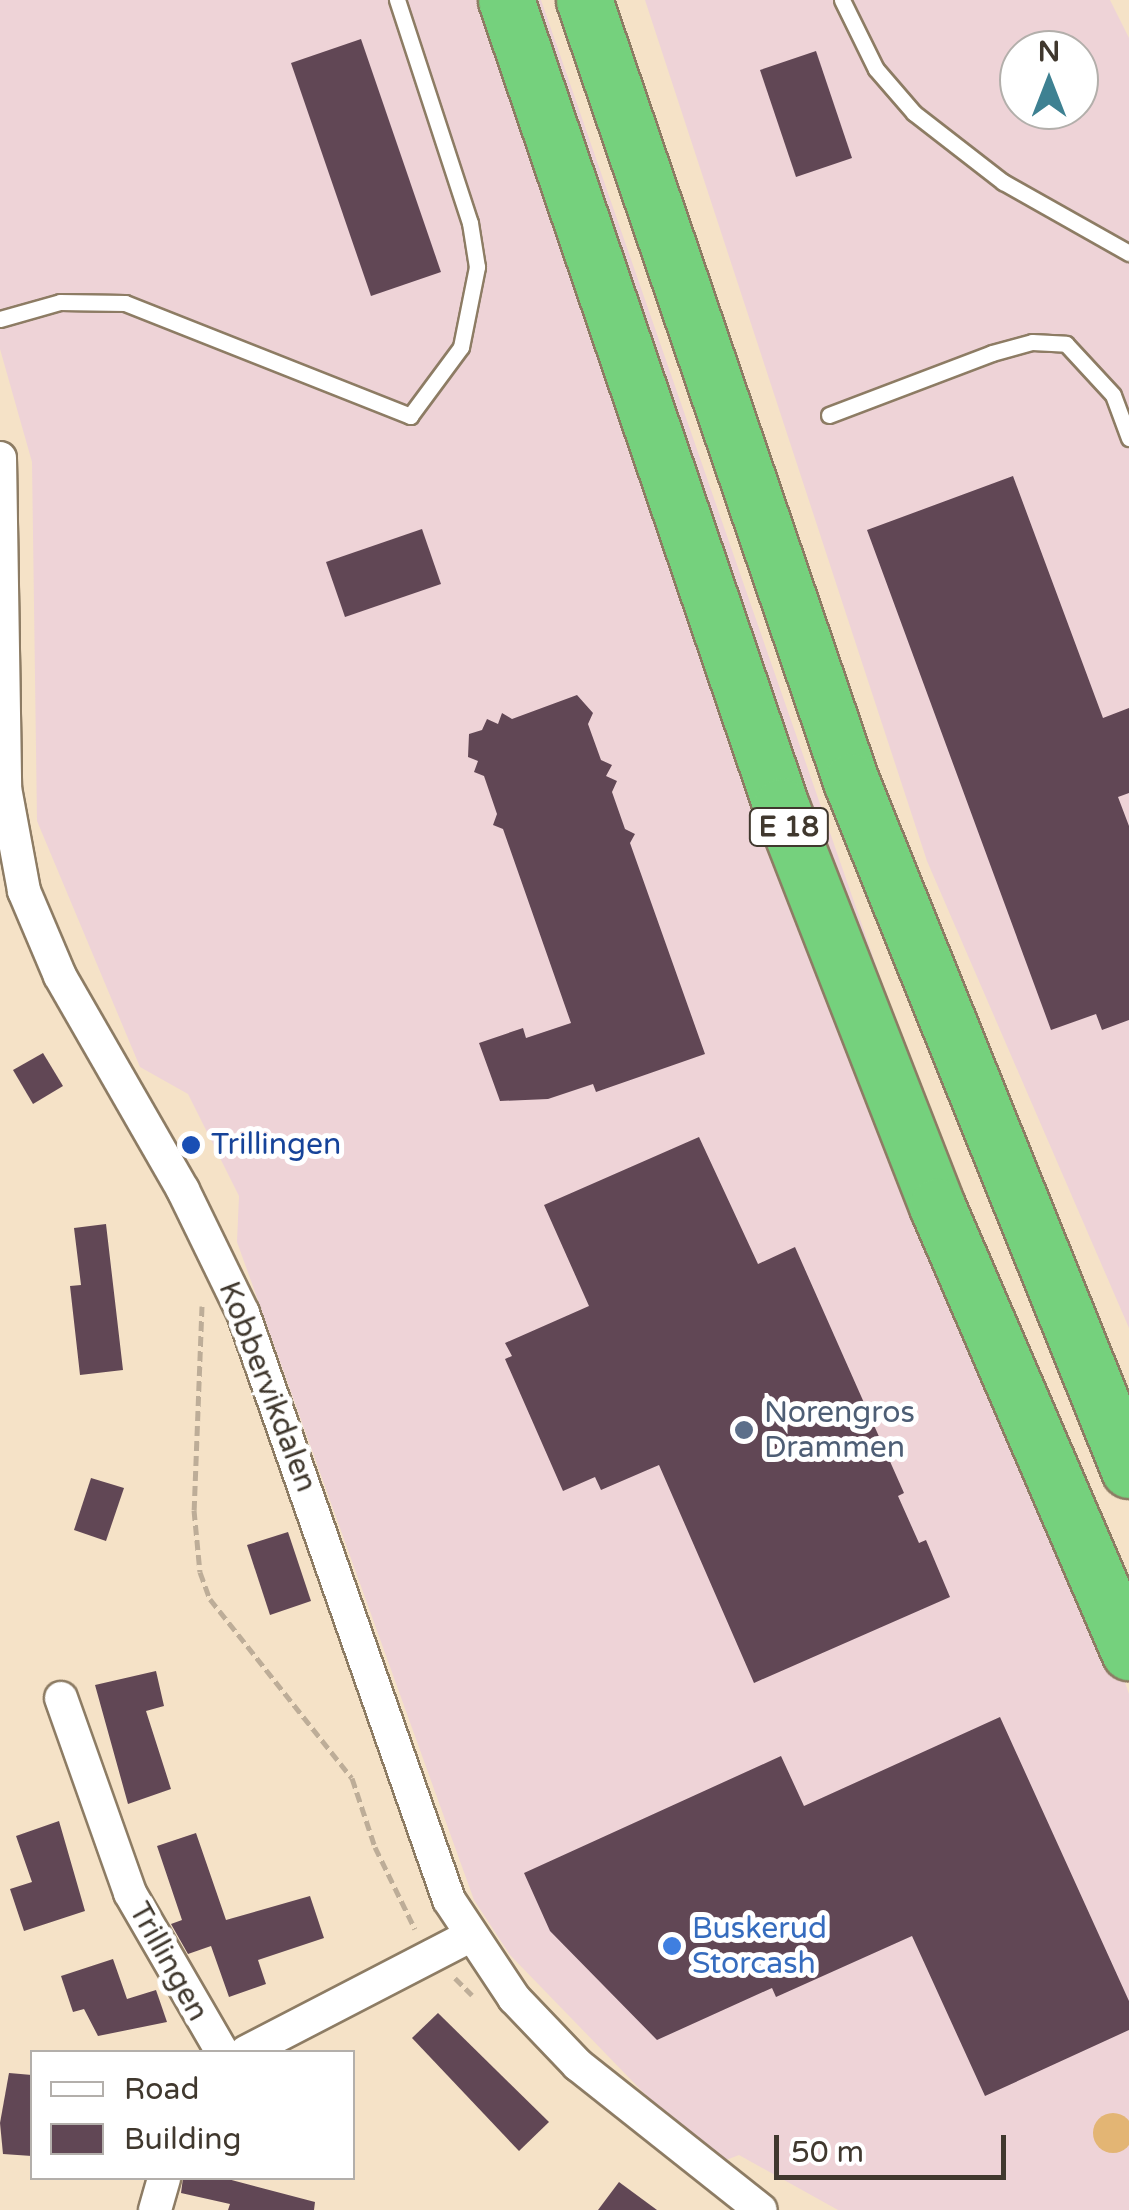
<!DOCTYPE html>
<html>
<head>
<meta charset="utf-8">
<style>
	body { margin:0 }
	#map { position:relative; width:1129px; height:2210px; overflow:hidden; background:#f5e2c7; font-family:"Varela Round",sans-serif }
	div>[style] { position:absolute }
	.commercial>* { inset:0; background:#eed3d7 }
	.green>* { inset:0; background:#e3b574 }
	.round { border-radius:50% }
	.building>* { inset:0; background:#614755 }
	.path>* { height:5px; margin-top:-2.5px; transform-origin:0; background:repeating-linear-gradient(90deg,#bdad98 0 10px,transparent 0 15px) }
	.roads { filter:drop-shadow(2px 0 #8d7c64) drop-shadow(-2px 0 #8d7c64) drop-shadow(0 2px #8d7c64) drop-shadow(0 -2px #8d7c64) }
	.service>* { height:15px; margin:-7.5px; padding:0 7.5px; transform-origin:7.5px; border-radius:7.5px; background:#fff }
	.minor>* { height:32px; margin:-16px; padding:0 16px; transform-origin:16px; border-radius:16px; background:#fff }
	.motorway>* { height:55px; margin:-27.5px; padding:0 27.5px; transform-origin:27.5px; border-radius:27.5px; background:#75d17d }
	.dots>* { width:28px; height:28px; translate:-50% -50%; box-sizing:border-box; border:5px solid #fff; border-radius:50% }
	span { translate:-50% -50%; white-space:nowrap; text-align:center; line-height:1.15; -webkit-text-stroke:10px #fff; paint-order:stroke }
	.shield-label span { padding:2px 8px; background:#fff; border:2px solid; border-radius:8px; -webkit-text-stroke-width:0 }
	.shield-label { font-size:28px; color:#40382e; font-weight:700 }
	.transit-label { font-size:30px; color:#164399 }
	.left { translate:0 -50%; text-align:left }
	.street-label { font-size:30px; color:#40382e }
	.service-label { font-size:30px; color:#4e5e75 }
	.shop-label { font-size:30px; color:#366cbe }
	.legend { position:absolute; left:30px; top:2050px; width:325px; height:130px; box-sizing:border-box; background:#fff; border:2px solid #b3afab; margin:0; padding:12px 18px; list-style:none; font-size:30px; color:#40382e }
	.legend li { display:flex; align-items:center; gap:20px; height:50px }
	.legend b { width:50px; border:2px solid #b3afab }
	.north { position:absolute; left:999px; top:30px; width:100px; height:100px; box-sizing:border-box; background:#fff; border:2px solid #b3afab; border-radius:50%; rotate:0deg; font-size:28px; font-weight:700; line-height:40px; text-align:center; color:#40382e }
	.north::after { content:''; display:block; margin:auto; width:35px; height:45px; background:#3e8192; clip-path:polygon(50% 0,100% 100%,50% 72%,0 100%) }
	.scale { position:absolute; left:774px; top:2135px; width:232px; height:45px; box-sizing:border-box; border:5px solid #40382e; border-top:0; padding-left:12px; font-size:30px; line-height:35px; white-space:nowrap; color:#40382e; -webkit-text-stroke:8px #fff; paint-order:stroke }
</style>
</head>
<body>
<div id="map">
	<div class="commercial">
		<i style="clip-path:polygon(0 0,541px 0,1129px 1694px,1129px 2210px,838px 2210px,739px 2155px,726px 2160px,669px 2119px,510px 1955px,474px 1900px,237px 1242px,239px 1196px,188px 1094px,140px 1067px,37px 821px,32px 462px,0 349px)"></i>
		<i style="clip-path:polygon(evenodd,645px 0,1110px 0,1129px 38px,1129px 1328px,927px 861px,645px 0,1019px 50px,1079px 50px,1079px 110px,1019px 110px,1019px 50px)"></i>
	</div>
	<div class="green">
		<i class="round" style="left:1093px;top:2113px;width:40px;height:40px"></i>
	</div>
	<div class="building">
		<i style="clip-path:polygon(361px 39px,441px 272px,371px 296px,291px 63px)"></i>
		<i style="clip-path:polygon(816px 51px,852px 158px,796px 177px,760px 70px)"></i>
		<i style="clip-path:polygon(1013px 476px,1103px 718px,1129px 708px,1129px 793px,1118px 797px,1129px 826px,1129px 1020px,1102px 1030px,1096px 1014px,1051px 1030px,867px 530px)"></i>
		<i style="clip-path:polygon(422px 529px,441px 584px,345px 617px,326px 562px)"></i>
		<i style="clip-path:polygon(577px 695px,593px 713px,588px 724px,601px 760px,612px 765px,606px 776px,617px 781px,612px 792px,625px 829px,635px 834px,630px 843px,705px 1054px,596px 1092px,593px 1084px,548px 1099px,500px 1101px,479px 1043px,523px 1028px,526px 1038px,571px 1023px,503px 829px,493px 825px,497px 814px,484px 776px,474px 772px,478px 761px,468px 757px,469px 734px,482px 730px,487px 719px,498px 724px,502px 713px,512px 719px)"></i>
		<i style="clip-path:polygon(43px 1053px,63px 1086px,33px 1104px,13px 1070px)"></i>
		<i style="clip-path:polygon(699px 1137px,758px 1264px,795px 1247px,904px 1493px,898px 1496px,919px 1543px,926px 1540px,950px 1597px,754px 1683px,659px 1465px,601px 1490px,595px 1477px,563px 1491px,505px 1359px,512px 1356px,505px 1343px,589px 1306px,544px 1205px)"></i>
		<i style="clip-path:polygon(106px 1224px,123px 1370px,80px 1375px,70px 1286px,81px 1285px,74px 1228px)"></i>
		<i style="clip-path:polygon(91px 1478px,124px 1488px,106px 1541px,74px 1530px)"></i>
		<i style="clip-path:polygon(288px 1532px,311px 1601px,270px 1615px,247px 1545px)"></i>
		<i style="clip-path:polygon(156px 1671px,164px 1706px,146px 1711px,171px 1789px,128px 1804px,95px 1685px)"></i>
		<i style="clip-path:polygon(1000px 1717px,1129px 2001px,1129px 2030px,985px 2096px,912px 1936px,776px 1997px,772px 1988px,657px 2040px,550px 1931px,524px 1873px,781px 1756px,804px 1806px)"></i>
		<i style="clip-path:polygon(59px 1821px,85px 1911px,24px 1931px,10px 1889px,32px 1882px,16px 1836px)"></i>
		<i style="clip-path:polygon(196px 1833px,226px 1920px,310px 1896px,324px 1938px,258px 1960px,266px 1984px,229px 1997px,211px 1946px,188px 1954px,171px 1924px,182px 1920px,157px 1846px)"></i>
		<i style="clip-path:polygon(113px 1959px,127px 1999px,156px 1990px,167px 2022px,98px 2036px,84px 2009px,73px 2012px,61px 1976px)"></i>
		<i style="clip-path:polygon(438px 2013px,549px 2122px,519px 2151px,412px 2038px)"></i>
		<i style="clip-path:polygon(9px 2073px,32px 2075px,32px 2156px,3px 2154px,0 2123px)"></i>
		<i style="clip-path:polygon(183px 2178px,224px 2178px,315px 2202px,314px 2210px,228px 2210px,230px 2204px,181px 2193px)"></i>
		<i style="clip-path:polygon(619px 2182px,657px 2210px,598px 2210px)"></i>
	</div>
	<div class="path">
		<i style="left:202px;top:1306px;width:204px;rotate:92.2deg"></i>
		<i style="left:194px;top:1510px;width:62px;rotate:84.5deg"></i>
		<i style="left:200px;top:1572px;width:29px;rotate:70deg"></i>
		<i style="left:210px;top:1599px;width:228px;rotate:51.6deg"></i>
		<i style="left:352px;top:1778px;width:73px;rotate:71.6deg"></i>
		<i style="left:375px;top:1847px;width:91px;rotate:64deg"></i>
		<i style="left:455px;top:1978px;width:24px;rotate:45deg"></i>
	</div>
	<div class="roads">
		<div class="service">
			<i style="left:842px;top:0;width:77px;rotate:63.8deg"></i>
			<i style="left:876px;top:69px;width:58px;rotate:49.2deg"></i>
			<i style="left:914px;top:113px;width:113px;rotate:37.8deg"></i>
			<i style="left:1003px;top:182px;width:145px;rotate:29.4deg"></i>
			<i style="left:0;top:319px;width:62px;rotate:-15.8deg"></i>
			<i style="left:60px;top:302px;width:65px;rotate:0.9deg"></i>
			<i style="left:125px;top:303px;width:307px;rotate:21.6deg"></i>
			<i style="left:410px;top:416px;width:86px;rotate:-53.5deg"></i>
			<i style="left:461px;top:347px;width:82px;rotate:-78.7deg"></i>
			<i style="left:477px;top:267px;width:45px;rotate:-99deg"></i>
			<i style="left:470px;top:223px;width:235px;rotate:-108.1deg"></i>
			<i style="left:829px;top:415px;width:174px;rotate:-20.8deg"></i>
			<i style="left:992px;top:353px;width:41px;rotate:-15.4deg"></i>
			<i style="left:1032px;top:342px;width:34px;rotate:3deg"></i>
			<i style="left:1066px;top:344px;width:69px;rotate:47.3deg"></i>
			<i style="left:1113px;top:395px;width:46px;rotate:69.6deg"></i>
		</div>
		<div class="minor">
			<i style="left:0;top:458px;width:330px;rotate:89.1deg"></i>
			<i style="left:5px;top:788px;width:105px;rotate:79.5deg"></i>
			<i style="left:24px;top:891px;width:92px;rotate:67deg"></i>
			<i style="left:60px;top:976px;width:247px;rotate:60.1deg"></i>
			<i style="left:183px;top:1190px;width:137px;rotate:64deg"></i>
			<i style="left:243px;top:1313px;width:622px;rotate:70.66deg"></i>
			<i style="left:449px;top:1900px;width:118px;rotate:56.4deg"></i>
			<i style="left:514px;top:1998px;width:93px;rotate:46.3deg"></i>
			<i style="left:578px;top:2065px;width:233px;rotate:38.4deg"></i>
			<i style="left:61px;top:1698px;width:207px;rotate:70.5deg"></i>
			<i style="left:130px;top:1893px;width:184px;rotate:59.9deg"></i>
			<i style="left:246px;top:2052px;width:250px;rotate:-27.4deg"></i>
			<i style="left:155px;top:2210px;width:33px;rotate:-74deg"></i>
		</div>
		<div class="motorway">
			<i style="left:506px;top:0;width:852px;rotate:71.16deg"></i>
			<i style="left:781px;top:806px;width:429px;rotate:68.7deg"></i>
			<i style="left:937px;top:1206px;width:486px;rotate:66.7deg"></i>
			<i style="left:584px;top:0;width:825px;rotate:71.13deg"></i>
			<i style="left:851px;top:781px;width:743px;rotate:68.03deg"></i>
		</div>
	</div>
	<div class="dots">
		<i style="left:191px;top:1145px;background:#1a4fb4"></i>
		<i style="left:744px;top:1430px;background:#5c6f8a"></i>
		<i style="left:672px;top:1946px;background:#3f7fe0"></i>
	</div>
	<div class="shield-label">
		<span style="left:789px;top:827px">E 18</span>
	</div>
	<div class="transit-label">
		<span class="left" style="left:211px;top:1145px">Trillingen</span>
	</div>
	<div class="street-label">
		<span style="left:267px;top:1387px;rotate:69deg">Kobbervikdalen</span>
		<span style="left:168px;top:1962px;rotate:61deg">Trillingen</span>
	</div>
	<div class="service-label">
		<span class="left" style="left:764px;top:1430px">Norengros<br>Drammen</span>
	</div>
	<div class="shop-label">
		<span class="left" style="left:692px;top:1946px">Buskerud<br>Storcash</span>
	</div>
	<ul class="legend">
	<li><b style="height:12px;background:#fff"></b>Road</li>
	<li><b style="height:28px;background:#614755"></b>Building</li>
	</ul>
	<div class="north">N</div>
	<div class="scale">50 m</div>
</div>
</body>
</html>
